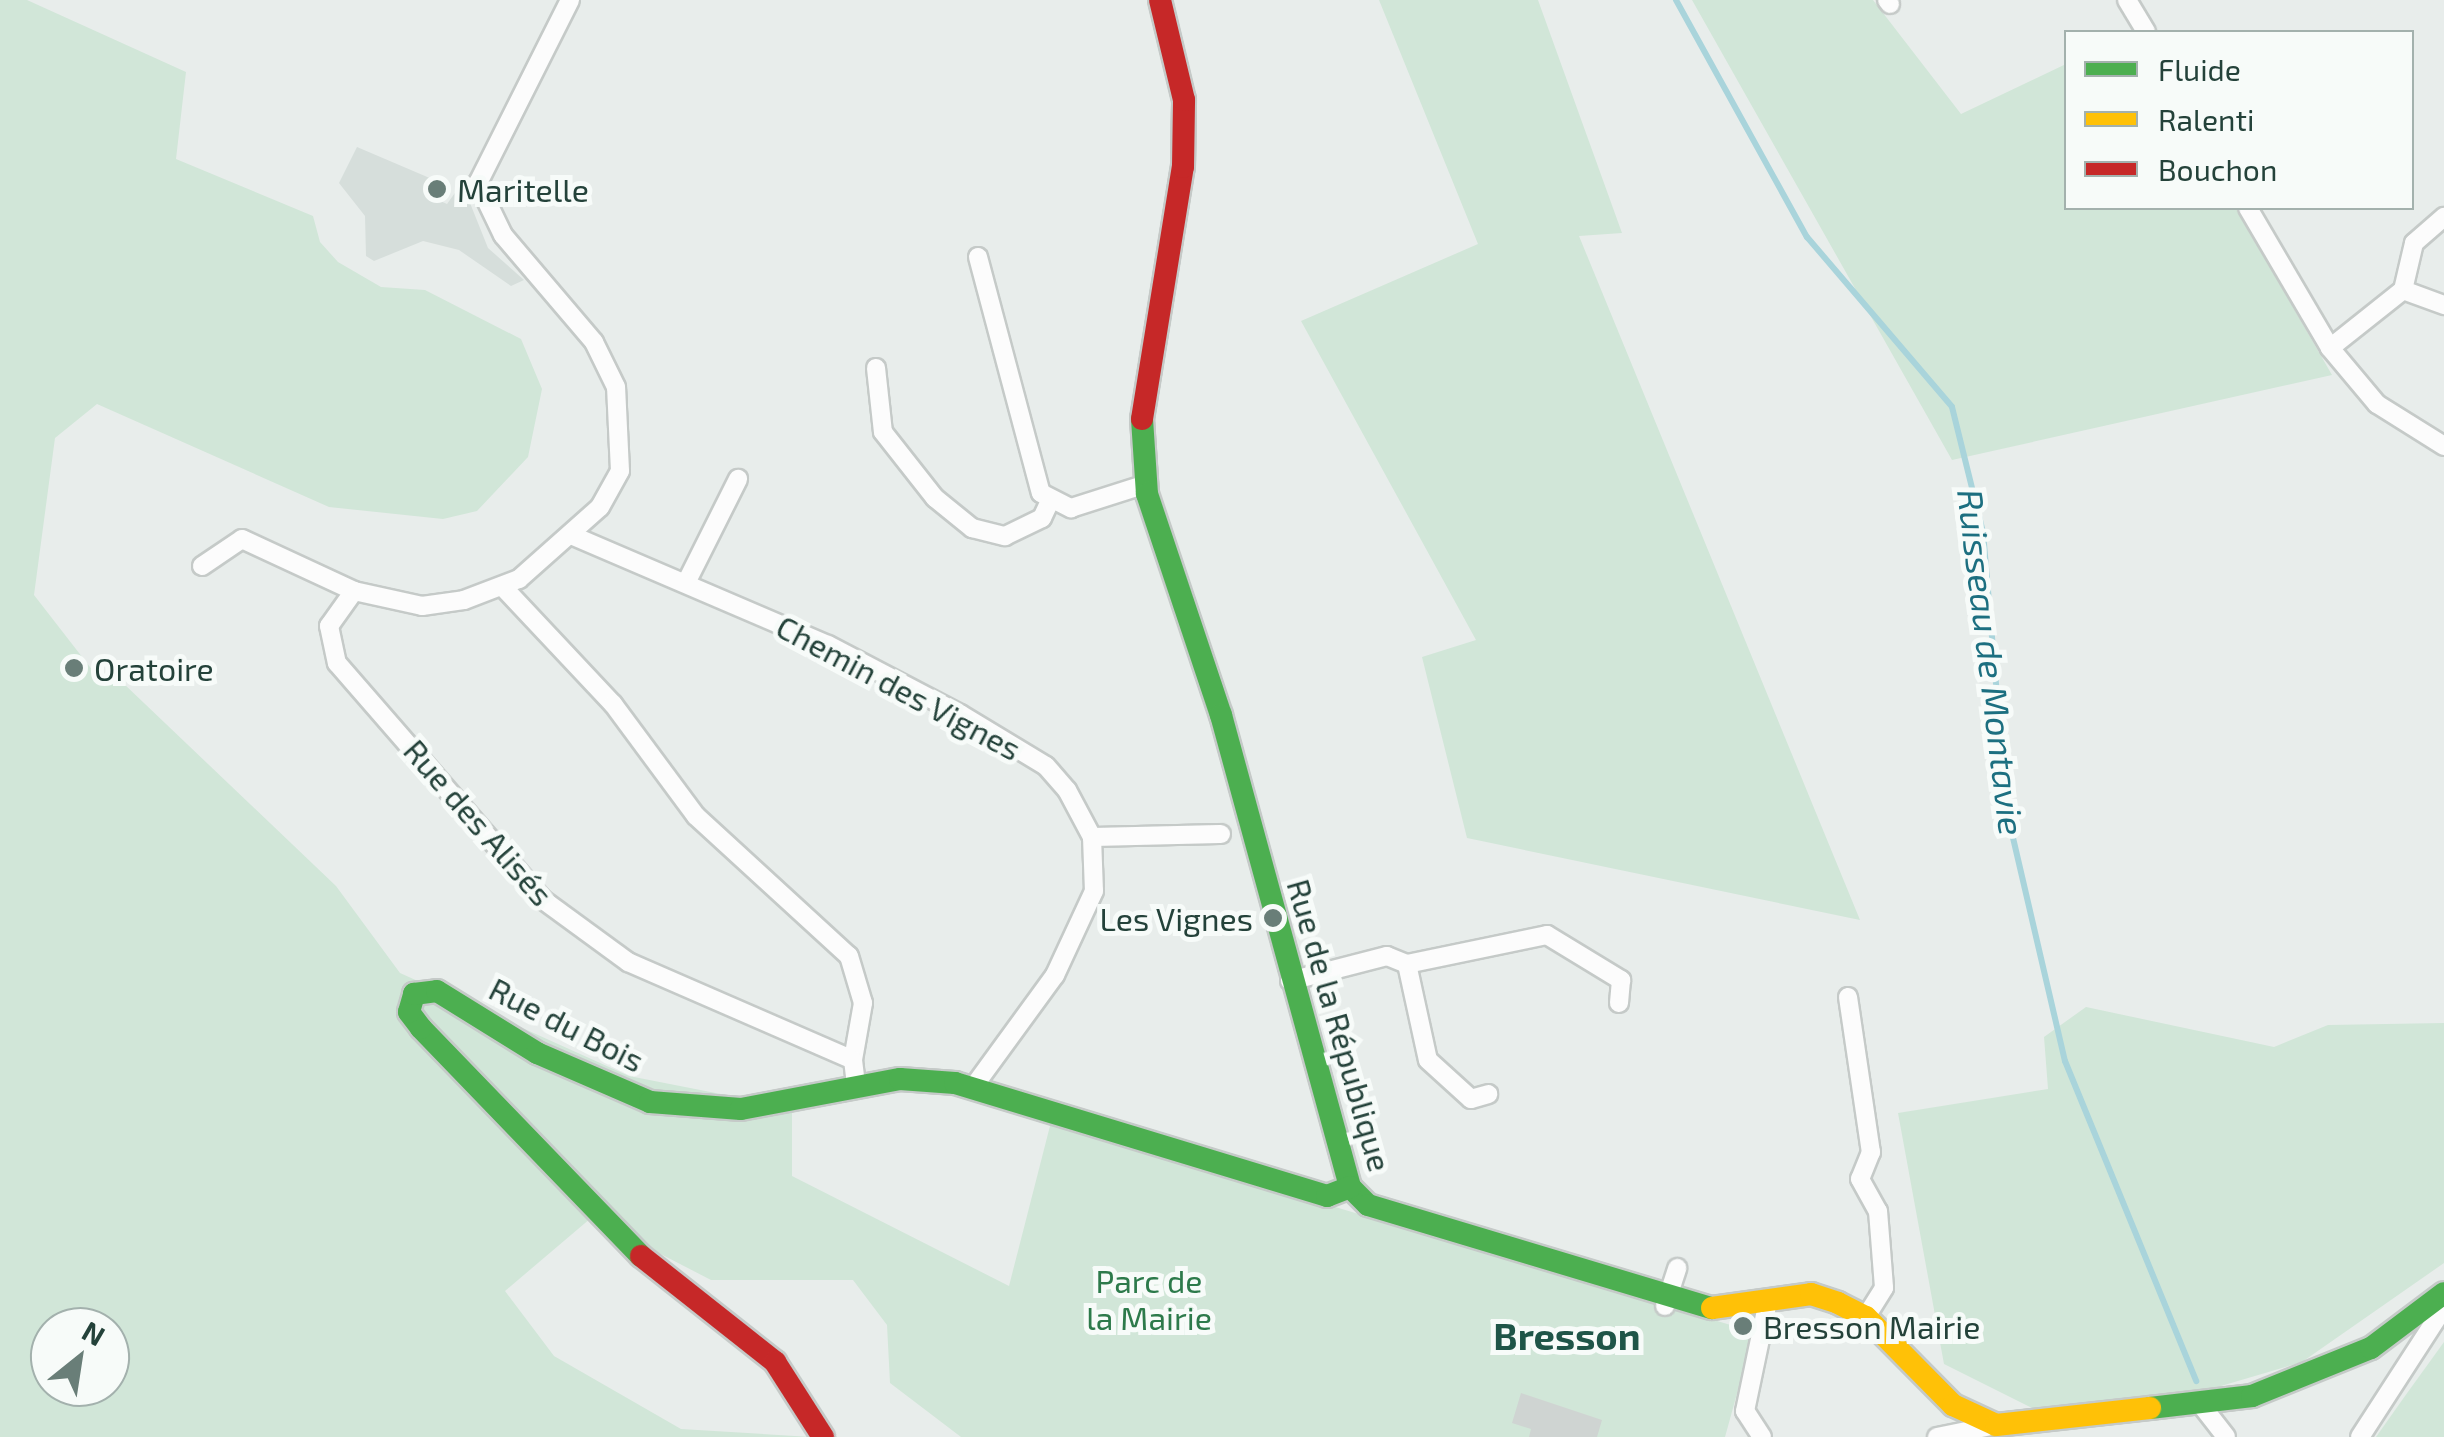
<!DOCTYPE html>
<html>
<head>
<meta charset="utf-8">
<style>
	body { margin:0 }
	#map { position:relative; width:2444px; height:1437px; overflow:hidden; background:#e8edeb; font-family:"Exo 2",sans-serif }
	div>[style] { position:absolute }
	.built>* { inset:0; background:#d6dedb }
	.green>* { inset:0; background:#d1e6d8 }
	.stream>* { height:6px; margin:-3px; padding:0 3px; transform-origin:3px; border-radius:3px; background:#a9d4db }
	.building>* { inset:0; background:#cfd4d2 }
	.roads { filter:drop-shadow(2px 0 #c5cac8) drop-shadow(-2px 0 #c5cac8) drop-shadow(0 2px #c5cac8) drop-shadow(0 -2px #c5cac8) }
	.street>* { height:18px; margin:-9px; padding:0 9px; transform-origin:9px; border-radius:9px; background:#fcfcfc }
	.fast>* { height:22px; margin:-11px; padding:0 11px; transform-origin:11px; border-radius:11px; background:#4caf50 }
	.slow>* { height:22px; margin:-11px; padding:0 11px; transform-origin:11px; border-radius:11px; background:#ffc107 }
	.jam>* { height:22px; margin:-11px; padding:0 11px; transform-origin:11px; border-radius:11px; background:#c62828 }
	.dots>* { width:28px; height:28px; translate:-50% -50%; box-sizing:border-box; border:5px solid #f7fbf9; border-radius:50% }
	span { translate:-50% -50%; white-space:nowrap; text-align:center; line-height:1.15; -webkit-text-stroke:10px #f7fbf9; paint-order:stroke }
	.poi-label { font-size:32px; color:#24423a }
	.left { translate:0 -50%; text-align:left }
	.right { translate:-100% -50%; text-align:right }
	.street-label { font-size:32px; color:#24423a }
	.park-label { font-size:32px; color:#2d7a4b }
	.water-label { font-size:35px; color:#1c6f80; font-style:italic }
	.quarter-label { font-size:38px; color:#1f5548; font-weight:700 }
	.legend { position:absolute; left:2064px; top:30px; width:350px; height:180px; box-sizing:border-box; background:#f7fbf9; border:2px solid #a3b1ad; margin:0; padding:12px 18px; list-style:none; font-size:30px; color:#24423a }
	.legend li { display:flex; align-items:center; gap:20px; height:50px }
	.legend b { width:50px; border:2px solid #a3b1ad }
	.north { position:absolute; left:30px; top:1307px; width:100px; height:100px; box-sizing:border-box; background:#f7fbf9; border:2px solid #a3b1ad; border-radius:50%; rotate:30deg; font-size:28px; font-weight:700; line-height:40px; text-align:center; color:#24423a }
	.north::after { content:''; display:block; margin:auto; width:35px; height:45px; background:#697e78; clip-path:polygon(50% 0,100% 100%,50% 72%,0 100%) }
</style>
</head>
<body>
<div id="map">
	<div class="built">
		<i style="clip-path:polygon(357px 147px,432px 179px,429px 196px,447px 204px,462px 183px,488px 248px,524px 280px,511px 286px,459px 250px,423px 241px,374px 261px,366px 256px,365px 216px,339px 183px)"></i>
	</div>
	<div class="green">
		<i style="clip-path:polygon(evenodd,0 0,27px 0,186px 72px,176px 159px,313px 216px,320px 242px,338px 262px,381px 287px,425px 290px,521px 339px,542px 389px,528px 457px,477px 511px,443px 519px,329px 507px,97px 404px,55px 438px,34px 595px,100px 680px,123px 683px,336px 886px,400px 973px,629px 1076px,792px 1108px,792px 1176px,1009px 1286px,1051px 1122px,1754px 1332px,1725px 1437px,961px 1437px,890px 1383px,887px 1325px,853px 1280px,711px 1280px,591px 1218px,505px 1291px,554px 1356px,681px 1429px,811px 1437px,0 1437px,0 0,50px 1327px,110px 1327px,110px 1387px,50px 1387px,50px 1327px)"></i>
		<i style="clip-path:polygon(1379px 0,1538px 0,1622px 233px,1579px 236px,1860px 920px,1467px 838px,1422px 657px,1476px 640px,1301px 321px,1478px 244px)"></i>
		<i style="clip-path:polygon(1692px 0,1873px 0,1961px 114px,2066px 64px,2066px 208px,2236px 208px,2332px 375px,1952px 460px)"></i>
		<i style="clip-path:polygon(2086px 1007px,2274px 1047px,2328px 1025px,2444px 1023px,2444px 1263px,2302px 1362px,2170px 1401px,2050px 1417px,1944px 1364px,1898px 1113px,2048px 1089px,2044px 1037px)"></i>
		<i style="clip-path:polygon(2444px 1342px,2444px 1437px,2376px 1437px,2405px 1396px)"></i>
	</div>
	<div class="stream">
		<i style="left:1676px;top:0;width:271px;rotate:61.1deg"></i>
		<i style="left:1807px;top:237px;width:223px;rotate:49.5deg"></i>
		<i style="left:1952px;top:407px;width:129px;rotate:76.1deg"></i>
		<i style="left:1983px;top:532px;width:281px;rotate:85.1deg"></i>
		<i style="left:2007px;top:812px;width:256px;rotate:76.9deg"></i>
		<i style="left:2065px;top:1061px;width:346px;rotate:67.7deg"></i>
	</div>
	<div class="building">
		<i style="clip-path:polygon(1521px 1393px,1602px 1420px,1597px 1437px,1529px 1437px,1531px 1429px,1512px 1423px)"></i>
	</div>
	<div class="roads">
		<div class="street">
			<i style="left:1887px;top:0;width:5px;rotate:53deg"></i>
			<i style="left:2127px;top:0;width:37px;rotate:59deg"></i>
			<i style="left:2248px;top:208px;width:162px;rotate:59.6deg"></i>
			<i style="left:2330px;top:348px;width:73px;rotate:50deg"></i>
			<i style="left:2377px;top:404px;width:79px;rotate:32.1deg"></i>
			<i style="left:978px;top:257px;width:244px;rotate:75.1deg"></i>
			<i style="left:1041px;top:493px;width:34px;rotate:27deg"></i>
			<i style="left:1071px;top:508px;width:79px;rotate:-17.7deg"></i>
			<i style="left:2403px;top:290px;width:44px;rotate:20.1deg"></i>
			<i style="left:2330px;top:348px;width:93px;rotate:-38.5deg"></i>
			<i style="left:2403px;top:290px;width:48px;rotate:-76.8deg"></i>
			<i style="left:2414px;top:243px;width:40px;rotate:-41deg"></i>
			<i style="left:876px;top:368px;width:64px;rotate:83.8deg"></i>
			<i style="left:883px;top:432px;width:84px;rotate:51.8deg"></i>
			<i style="left:935px;top:498px;width:48px;rotate:39deg"></i>
			<i style="left:972px;top:528px;width:34px;rotate:14deg"></i>
			<i style="left:1005px;top:536px;width:41px;rotate:-25.9deg"></i>
			<i style="left:1042px;top:518px;width:17px;rotate:-65deg"></i>
			<i style="left:571px;top:535px;width:280px;rotate:23.2deg"></i>
			<i style="left:828px;top:645px;width:149px;rotate:27.6deg"></i>
			<i style="left:960px;top:714px;width:100px;rotate:31.2deg"></i>
			<i style="left:1046px;top:766px;width:32px;rotate:49deg"></i>
			<i style="left:1067px;top:790px;width:53px;rotate:62deg"></i>
			<i style="left:1092px;top:837px;width:54px;rotate:87.9deg"></i>
			<i style="left:1094px;top:891px;width:93px;rotate:114.9deg"></i>
			<i style="left:1055px;top:975px;width:137px;rotate:126.1deg"></i>
			<i style="left:202px;top:566px;width:48px;rotate:-34deg"></i>
			<i style="left:242px;top:539px;width:123px;rotate:24.9deg"></i>
			<i style="left:354px;top:591px;width:70px;rotate:12.4deg"></i>
			<i style="left:422px;top:606px;width:42px;rotate:-8.1deg"></i>
			<i style="left:464px;top:600px;width:59px;rotate:-20.9deg"></i>
			<i style="left:519px;top:579px;width:108px;rotate:-41.6deg"></i>
			<i style="left:600px;top:507px;width:41px;rotate:-60.9deg"></i>
			<i style="left:620px;top:471px;width:84px;rotate:-92.7deg"></i>
			<i style="left:616px;top:387px;width:50px;rotate:-116.1deg"></i>
			<i style="left:594px;top:342px;width:140px;rotate:-130.4deg"></i>
			<i style="left:503px;top:235px;width:58px;rotate:-115.7deg"></i>
			<i style="left:478px;top:183px;width:205px;rotate:-63.3deg"></i>
			<i style="left:688px;top:579px;width:112px;rotate:-63.4deg"></i>
			<i style="left:503px;top:587px;width:161px;rotate:46.8deg"></i>
			<i style="left:613px;top:704px;width:139px;rotate:53.5deg"></i>
			<i style="left:696px;top:816px;width:207px;rotate:42.5deg"></i>
			<i style="left:849px;top:956px;width:49px;rotate:73.4deg"></i>
			<i style="left:863px;top:1003px;width:58px;rotate:100deg"></i>
			<i style="left:354px;top:591px;width:43px;rotate:125.5deg"></i>
			<i style="left:329px;top:626px;width:38px;rotate:78deg"></i>
			<i style="left:337px;top:663px;width:313px;rotate:49deg"></i>
			<i style="left:542px;top:899px;width:107px;rotate:36.2deg"></i>
			<i style="left:628px;top:962px;width:245px;rotate:23.5deg"></i>
			<i style="left:853px;top:1060px;width:25px;rotate:83deg"></i>
			<i style="left:1092px;top:837px;width:129px;rotate:-1.3deg"></i>
			<i style="left:1407px;top:964px;width:98px;rotate:77.7deg"></i>
			<i style="left:1428px;top:1060px;width:58px;rotate:42.2deg"></i>
			<i style="left:1471px;top:1099px;width:18px;rotate:-16deg"></i>
			<i style="left:1290px;top:981px;width:100px;rotate:-14.5deg"></i>
			<i style="left:1387px;top:956px;width:22px;rotate:22deg"></i>
			<i style="left:1407px;top:964px;width:143px;rotate:-11.7deg"></i>
			<i style="left:1547px;top:935px;width:87px;rotate:31.3deg"></i>
			<i style="left:1621px;top:980px;width:23px;rotate:95deg"></i>
			<i style="left:1848px;top:997px;width:157px;rotate:81.6deg"></i>
			<i style="left:1871px;top:1152px;width:29px;rotate:112deg"></i>
			<i style="left:1860px;top:1179px;width:37px;rotate:61deg"></i>
			<i style="left:1878px;top:1211px;width:77px;rotate:85.5deg"></i>
			<i style="left:1884px;top:1288px;width:34px;rotate:122deg"></i>
			<i style="left:1665px;top:1306px;width:40px;rotate:-72deg"></i>
			<i style="left:2202px;top:1406px;width:39px;rotate:52deg"></i>
			<i style="left:1762px;top:1437px;width:31px;rotate:-123deg"></i>
			<i style="left:1745px;top:1411px;width:112px;rotate:-78.2deg"></i>
			<i style="left:1937px;top:1437px;width:60px;rotate:-11.5deg"></i>
			<i style="left:2360px;top:1437px;width:155px;rotate:-57.1deg"></i>
		</div>
		<div class="fast">
			<i style="left:1142px;top:419px;width:75px;rotate:86.2deg"></i>
			<i style="left:1147px;top:494px;width:233px;rotate:71.5deg"></i>
			<i style="left:1221px;top:715px;width:489px;rotate:74.7deg"></i>
			<i style="left:1350px;top:1187px;width:25px;rotate:45deg"></i>
			<i style="left:1368px;top:1205px;width:359px;rotate:16.7deg"></i>
			<i style="left:641px;top:1256px;width:317px;rotate:-134deg"></i>
			<i style="left:421px;top:1028px;width:20px;rotate:-127deg"></i>
			<i style="left:409px;top:1012px;width:19px;rotate:-74deg"></i>
			<i style="left:414px;top:994px;width:23px;rotate:-7deg"></i>
			<i style="left:437px;top:991px;width:118px;rotate:31.8deg"></i>
			<i style="left:537px;top:1053px;width:123px;rotate:23.4deg"></i>
			<i style="left:650px;top:1102px;width:91px;rotate:4.4deg"></i>
			<i style="left:741px;top:1109px;width:162px;rotate:-10.7deg"></i>
			<i style="left:900px;top:1079px;width:55px;rotate:4.2deg"></i>
			<i style="left:955px;top:1083px;width:389px;rotate:16.9deg"></i>
			<i style="left:1327px;top:1196px;width:25px;rotate:-21deg"></i>
			<i style="left:2150px;top:1408px;width:103px;rotate:-6.7deg"></i>
			<i style="left:2252px;top:1396px;width:128px;rotate:-22deg"></i>
			<i style="left:2371px;top:1348px;width:91px;rotate:-37deg"></i>
		</div>
		<div class="slow">
			<i style="left:1712px;top:1308px;width:100px;rotate:-8deg"></i>
			<i style="left:1811px;top:1294px;width:28px;rotate:18deg"></i>
			<i style="left:1838px;top:1303px;width:31px;rotate:27deg"></i>
			<i style="left:1866px;top:1317px;width:124px;rotate:45.3deg"></i>
			<i style="left:1953px;top:1405px;width:47px;rotate:24.9deg"></i>
			<i style="left:1996px;top:1425px;width:155px;rotate:-6.3deg"></i>
		</div>
		<div class="jam">
			<i style="left:1142px;top:419px;width:255px;rotate:-80.8deg"></i>
			<i style="left:1183px;top:167px;width:67px;rotate:-89.1deg"></i>
			<i style="left:1184px;top:100px;width:103px;rotate:-103.5deg"></i>
			<i style="left:641px;top:1256px;width:171px;rotate:38.3deg"></i>
			<i style="left:775px;top:1362px;width:89px;rotate:57.4deg"></i>
		</div>
	</div>
	<div class="dots">
		<i style="left:437px;top:189px;background:#697e78"></i>
		<i style="left:74px;top:668px;background:#697e78"></i>
		<i style="left:1273px;top:918px;background:#697e78"></i>
		<i style="left:1743px;top:1326px;background:#697e78"></i>
	</div>
	<div class="poi-label">
		<span class="left" style="left:457px;top:189px">Maritelle</span>
		<span class="left" style="left:94px;top:668px">Oratoire</span>
		<span class="right" style="left:1253px;top:918px">Les Vignes</span>
		<span class="left" style="left:1763px;top:1326px">Bresson Mairie</span>
	</div>
	<div class="street-label">
		<span style="left:899px;top:687px;rotate:28deg">Chemin des Vignes</span>
		<span style="left:479px;top:822px;rotate:49deg">Rue des Alisés</span>
		<span style="left:567px;top:1024px;rotate:27deg">Rue du Bois</span>
		<span style="left:1340px;top:1025px;rotate:74deg">Rue de la République</span>
	</div>
	<div class="park-label">
		<span style="left:1149px;top:1299px">Parc de<br>la Mairie</span>
	</div>
	<div class="water-label">
		<span style="left:1992px;top:662px;rotate:83deg">Ruisseau de Montavie</span>
	</div>
	<div class="quarter-label">
		<span style="left:1567px;top:1336px">Bresson</span>
	</div>
	<ul class="legend">
	<li><b style="height:12px;background:#4caf50"></b>Fluide</li>
	<li><b style="height:12px;background:#ffc107"></b>Ralenti</li>
	<li><b style="height:12px;background:#c62828"></b>Bouchon</li>
	</ul>
	<div class="north">N</div>
</div>
</body>
</html>
